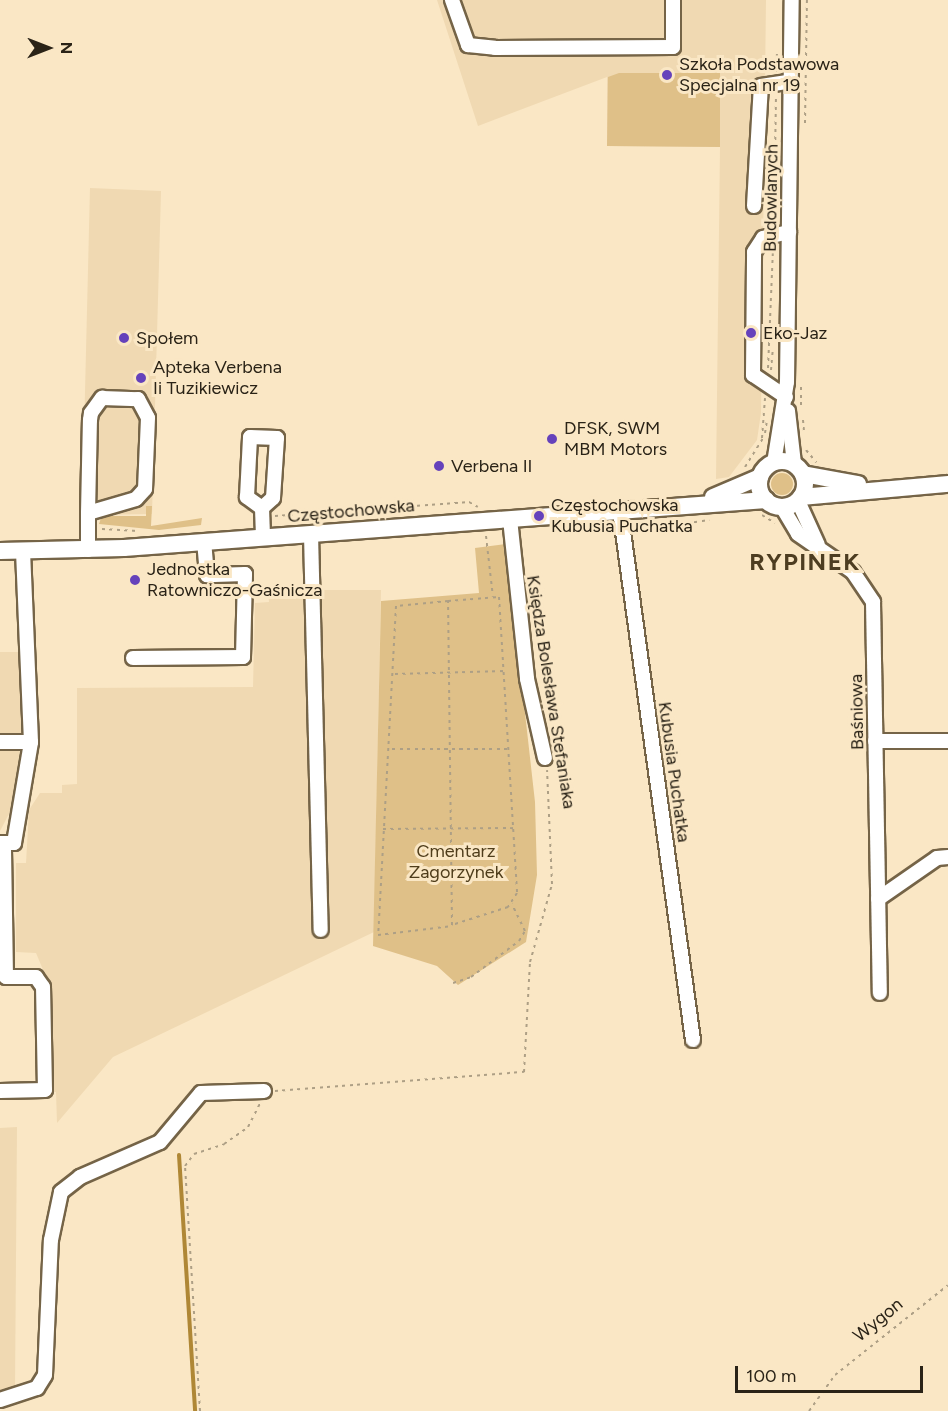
<!DOCTYPE html>
<html>
<head>
<meta charset="utf-8">
<style>
	body { margin:0 }
	#map { position:relative; width:948px; height:1411px; overflow:hidden; background:#fae7c5; font-family:Figtree,sans-serif }
	div>[style] { position:absolute }
	.built>* { inset:0; background:#f0d9b2 }
	.green>* { inset:0; background:#dfc088 }
	.round { border-radius:50% }
	.stream>* { height:4px; margin:-2px; padding:0 2px; transform-origin:2px; border-radius:2px; background:#af8735 }
	.path>* { height:2px; margin-top:-1px; transform-origin:0; background:repeating-linear-gradient(90deg,#ad9f85 0 3px,transparent 0 7.5px) }
	.roads { filter:drop-shadow(2px 0 #756447) drop-shadow(-2px 0 #756447) drop-shadow(0 2px #756447) drop-shadow(0 -2px #756447) }
	.minor>* { height:14px; margin:-7px; padding:0 7px; transform-origin:7px; border-radius:7px; background:#fff }
	.major>* { height:16px; margin:-8px; padding:0 8px; transform-origin:8px; border-radius:8px; background:#fff }
	.major>.ring { margin:-8px; padding:0; box-sizing:content-box; background:none; border:16px solid #fff; border-radius:50% }
	.dots>* { width:16px; height:16px; translate:-50% -50%; box-sizing:border-box; border:3px solid #fae7c5; border-radius:50% }
	span { translate:-50% -50%; white-space:nowrap; text-align:center; line-height:1.15; -webkit-text-stroke:6px #fae7c5; paint-order:stroke }
	.poi-label { font-size:18px; color:#2a2317 }
	.left { translate:0 -50%; text-align:left }
	.street-label { font-size:18px; color:#2a2317 }
	.park-label { font-size:18px; color:#4f3d1b }
	.district-label { font-size:24px; color:#4d3d21; font-weight:700; letter-spacing:1.5px }
	.north { position:absolute; left:18px; top:18px; width:60px; height:60px; -webkit-text-stroke:4px #fae7c5; paint-order:stroke; rotate:90deg; font-size:16px; font-weight:700; line-height:24px; text-align:center; color:#2a2317 }
	.north::after { content:''; display:block; margin:auto; width:21px; height:27px; background:#2a2317; clip-path:polygon(50% 0,100% 100%,50% 72%,0 100%) }
	.scale { position:absolute; left:735px; top:1366px; width:188px; height:27px; box-sizing:border-box; border:3px solid #2a2317; border-top:0; padding-left:8px; font-size:18px; line-height:21px; white-space:nowrap; color:#2a2317; -webkit-text-stroke:4px #fae7c5; paint-order:stroke }
</style>
</head>
<body>
<div id="map">
	<div class="built">
		<i style="clip-path:polygon(437px 0,766px 0,761px 413px,757px 440px,729px 477px,716px 479px,720px 147px,607px 146px,607px 77px,478px 126px)"></i>
		<i style="clip-path:polygon(90px 188px,161px 191px,152px 514px,82px 515px)"></i>
		<i style="clip-path:polygon(268px 590px,381px 590px,374px 932px,113px 1057px,57px 1123px,56px 1092px,50px 1092px,49px 984px,36px 953px,16px 952px,16px 863px,26px 863px,29px 810px,40px 793px,62px 793px,62px 785px,77px 784px,77px 688px,253px 687px,255px 603px,269px 602px)"></i>
		<i style="clip-path:polygon(0 652px,23px 652px,22px 736px,11px 810px,0 831px)"></i>
		<i style="clip-path:polygon(17px 1127px,15px 1388px,0 1392px,0 1128px)"></i>
	</div>
	<div class="green">
		<i style="clip-path:polygon(619px 73px,720px 73px,720px 147px,607px 146px,608px 77px)"></i>
		<i class="round" style="left:771px;top:473px;width:22px;height:22px"></i>
		<i style="clip-path:polygon(146px 506px,152px 506px,151px 526px,202px 518px,201px 525px,159px 530px,99px 524px,102px 515px,113px 511px,113px 516px,146px 516px)"></i>
		<i style="clip-path:polygon(506px 544px,535px 802px,537px 875px,526px 942px,458px 985px,437px 966px,373px 946px,381px 601px,479px 593px,475px 548px)"></i>
	</div>
	<div class="stream">
		<i style="left:179px;top:1155px;width:256px;rotate:86.4deg"></i>
	</div>
	<div class="path">
		<i style="left:776px;top:72px;width:21px;rotate:-87deg"></i>
		<i style="left:805px;top:123px;width:123px;rotate:-89.1deg"></i>
		<i style="left:774px;top:222px;width:127px;rotate:-89.1deg"></i>
		<i style="left:768px;top:368px;width:120px;rotate:-87.6deg"></i>
		<i style="left:771px;top:370px;width:21px;rotate:-85deg"></i>
		<i style="left:801px;top:405px;width:21px;rotate:-90deg"></i>
		<i style="left:803px;top:420px;width:12px;rotate:85deg"></i>
		<i style="left:765px;top:433px;width:12px;rotate:-81deg"></i>
		<i style="left:762px;top:438px;width:40px;rotate:-85.7deg"></i>
		<i style="left:806px;top:450px;width:16px;rotate:50deg"></i>
		<i style="left:745px;top:467px;width:34px;rotate:-58deg"></i>
		<i style="left:762px;top:515px;width:15px;rotate:32deg"></i>
		<i style="left:275px;top:516px;width:195px;rotate:-4.1deg"></i>
		<i style="left:469px;top:502px;width:10px;rotate:29deg"></i>
		<i style="left:102px;top:529px;width:36px;rotate:3deg"></i>
		<i style="left:635px;top:531px;width:75px;rotate:-8.5deg"></i>
		<i style="left:486px;top:536px;width:61px;rotate:83.5deg"></i>
		<i style="left:499px;top:597px;width:297px;rotate:86.5deg"></i>
		<i style="left:517px;top:893px;width:17px;rotate:123deg"></i>
		<i style="left:508px;top:907px;width:59px;rotate:162.2deg"></i>
		<i style="left:452px;top:925px;width:324px;rotate:-90.7deg"></i>
		<i style="left:448px;top:601px;width:51px;rotate:-4.5deg"></i>
		<i style="left:448px;top:601px;width:52px;rotate:174.5deg"></i>
		<i style="left:396px;top:606px;width:329px;rotate:93.1deg"></i>
		<i style="left:378px;top:935px;width:75px;rotate:-6.9deg"></i>
		<i style="left:395px;top:674px;width:110px;rotate:-1.6deg"></i>
		<i style="left:392px;top:749px;width:120px"></i>
		<i style="left:383px;top:829px;width:134px;rotate:-0.4deg"></i>
		<i style="left:453px;top:983px;width:19px;rotate:-18deg"></i>
		<i style="left:471px;top:977px;width:60px;rotate:-36.9deg"></i>
		<i style="left:519px;top:941px;width:12px;rotate:-59deg"></i>
		<i style="left:525px;top:931px;width:30px;rotate:-116deg"></i>
		<i style="left:275px;top:1091px;width:250px;rotate:-4.4deg"></i>
		<i style="left:524px;top:1072px;width:110px;rotate:-86.9deg"></i>
		<i style="left:530px;top:962px;width:81px;rotate:-74.2deg"></i>
		<i style="left:552px;top:884px;width:114px;rotate:-92.5deg"></i>
		<i style="left:200px;top:1411px;width:245px;rotate:-93.5deg"></i>
		<i style="left:185px;top:1166px;width:15px;rotate:-53deg"></i>
		<i style="left:194px;top:1154px;width:32px;rotate:-18deg"></i>
		<i style="left:224px;top:1144px;width:29px;rotate:-35deg"></i>
		<i style="left:248px;top:1127px;width:28px;rotate:-63deg"></i>
		<i style="left:809px;top:1411px;width:44px;rotate:-54.2deg"></i>
		<i style="left:835px;top:1375px;width:144px;rotate:-38.5deg"></i>
	</div>
	<div class="roads">
		<div class="minor">
			<i style="left:452px;top:0;width:48px;rotate:70.4deg"></i>
			<i style="left:468px;top:45px;width:27px;rotate:6deg"></i>
			<i style="left:495px;top:48px;width:178px;rotate:-0.3deg"></i>
			<i style="left:673px;top:47px;width:47px;rotate:-90deg"></i>
			<i style="left:754px;top:206px;width:120px;rotate:-86.7deg"></i>
			<i style="left:761px;top:86px;width:30px;rotate:-9deg"></i>
			<i style="left:786px;top:397px;width:40px;rotate:-146deg"></i>
			<i style="left:753px;top:375px;width:123px;rotate:-89.5deg"></i>
			<i style="left:754px;top:252px;width:17px;rotate:-57deg"></i>
			<i style="left:763px;top:238px;width:27px;rotate:-13deg"></i>
			<i style="left:788px;top:411px;width:53px;rotate:83.5deg"></i>
			<i style="left:774px;top:463px;width:82px;rotate:-80.9deg"></i>
			<i style="left:787px;top:382px;width:382px;rotate:-89.3deg"></i>
			<i style="left:798px;top:501px;width:48px;rotate:65.6deg"></i>
			<i style="left:782px;top:507px;width:31px;rotate:59deg"></i>
			<i style="left:798px;top:534px;width:67px;rotate:34.6deg"></i>
			<i style="left:853px;top:572px;width:36px;rotate:56deg"></i>
			<i style="left:873px;top:602px;width:391px;rotate:89deg"></i>
			<i style="left:262px;top:508px;width:19px;rotate:-144deg"></i>
			<i style="left:247px;top:497px;width:60px;rotate:-87.1deg"></i>
			<i style="left:250px;top:437px;width:27px;rotate:2deg"></i>
			<i style="left:277px;top:438px;width:60px;rotate:93.8deg"></i>
			<i style="left:273px;top:498px;width:15px;rotate:138deg"></i>
			<i style="left:262px;top:508px;width:30px;rotate:88deg"></i>
			<i style="left:620px;top:510px;width:535px;rotate:82.16deg"></i>
			<i style="left:510px;top:519px;width:161px;rotate:83.9deg"></i>
			<i style="left:527px;top:679px;width:81px;rotate:77.2deg"></i>
			<i style="left:311px;top:534px;width:396px;rotate:88.6deg"></i>
			<i style="left:88px;top:550px;width:37px;rotate:-90deg"></i>
			<i style="left:88px;top:513px;width:93px;rotate:-88.8deg"></i>
			<i style="left:90px;top:420px;width:7px;rotate:-82deg"></i>
			<i style="left:91px;top:413px;width:19px;rotate:-54deg"></i>
			<i style="left:102px;top:398px;width:36px;rotate:2deg"></i>
			<i style="left:138px;top:399px;width:21px;rotate:62deg"></i>
			<i style="left:148px;top:418px;width:71px;rotate:92.4deg"></i>
			<i style="left:145px;top:489px;width:13px;rotate:132deg"></i>
			<i style="left:136px;top:499px;width:50px;rotate:163.7deg"></i>
			<i style="left:133px;top:658px;width:110px;rotate:-0.5deg"></i>
			<i style="left:243px;top:657px;width:83px;rotate:-88.6deg"></i>
			<i style="left:245px;top:574px;width:38px;rotate:178deg"></i>
			<i style="left:207px;top:575px;width:33px;rotate:-95deg"></i>
			<i style="left:875px;top:741px;width:73px"></i>
			<i style="left:0;top:742px;width:31px"></i>
			<i style="left:0;top:843px;width:14px"></i>
			<i style="left:14px;top:843px;width:102px;rotate:-80.4deg"></i>
			<i style="left:31px;top:742px;width:191px;rotate:-92.4deg"></i>
			<i style="left:878px;top:899px;width:72px;rotate:-34.8deg"></i>
			<i style="left:937px;top:858px;width:11px;rotate:-5deg"></i>
			<i style="left:0;top:1091px;width:45px;rotate:-1.3deg"></i>
			<i style="left:45px;top:1090px;width:103px;rotate:-91.1deg"></i>
			<i style="left:43px;top:987px;width:12px;rotate:-125deg"></i>
			<i style="left:36px;top:977px;width:30px;rotate:180deg"></i>
			<i style="left:6px;top:977px;width:134px;rotate:-90.9deg"></i>
			<i style="left:0;top:1400px;width:39px;rotate:-18deg"></i>
			<i style="left:37px;top:1388px;width:15px;rotate:-58deg"></i>
			<i style="left:45px;top:1375px;width:135px;rotate:-87.5deg"></i>
			<i style="left:51px;top:1240px;width:49px;rotate:-78.2deg"></i>
			<i style="left:61px;top:1192px;width:24px;rotate:-38deg"></i>
			<i style="left:80px;top:1177px;width:87px;rotate:-23.6deg"></i>
			<i style="left:160px;top:1142px;width:64px;rotate:-50.1deg"></i>
			<i style="left:201px;top:1093px;width:63px;rotate:-1.8deg"></i>
		</div>
		<div class="major">
			<i class="ring" style="left:759px;top:461px;width:30px;height:30px"></i>
			<i style="left:803px;top:474px;width:56px;rotate:10.3deg"></i>
			<i style="left:713px;top:497px;width:51px;rotate:-23.1deg"></i>
			<i style="left:801px;top:497px;width:148px;rotate:-5.1deg"></i>
			<i style="left:0;top:551px;width:124px;rotate:-1.4deg"></i>
			<i style="left:124px;top:548px;width:644px;rotate:-4.28deg"></i>
		</div>
	</div>
	<div class="dots">
		<i style="left:667px;top:75px;background:#6542bb"></i>
		<i style="left:751px;top:333px;background:#6542bb"></i>
		<i style="left:124px;top:338px;background:#6542bb"></i>
		<i style="left:141px;top:378px;background:#6542bb"></i>
		<i style="left:552px;top:439px;background:#6542bb"></i>
		<i style="left:439px;top:466px;background:#6542bb"></i>
		<i style="left:539px;top:516px;background:#6542bb"></i>
		<i style="left:135px;top:580px;background:#6542bb"></i>
	</div>
	<div class="poi-label">
		<span class="left" style="left:679px;top:75px">Szkoła Podstawowa<br>Specjalna nr 19</span>
		<span class="left" style="left:763px;top:333px">Eko-Jaz</span>
		<span class="left" style="left:136px;top:338px">Społem</span>
		<span class="left" style="left:153px;top:378px">Apteka Verbena<br>Ii Tuzikiewicz</span>
		<span class="left" style="left:564px;top:439px">DFSK, SWM<br>MBM Motors</span>
		<span class="left" style="left:451px;top:466px">Verbena II</span>
		<span class="left" style="left:551px;top:516px">Częstochowska<br>Kubusia Puchatka</span>
		<span class="left" style="left:147px;top:580px">Jednostka<br>Ratowniczo-Gaśnicza</span>
	</div>
	<div class="street-label">
		<span style="left:771px;top:198px;rotate:-89deg">Budowlanych</span>
		<span style="left:351px;top:511px;rotate:-5deg">Częstochowska</span>
		<span style="left:551px;top:692px;rotate:81deg">Księdza Bolesława Stefaniaka</span>
		<span style="left:857px;top:712px;rotate:-91deg">Baśniowa</span>
		<span style="left:674px;top:772px;rotate:82deg">Kubusia Puchatka</span>
		<span style="left:878px;top:1320px;rotate:-39deg">Wygon</span>
	</div>
	<div class="park-label">
		<span style="left:456px;top:862px">Cmentarz<br>Zagorzynek</span>
	</div>
	<div class="district-label">
		<span style="left:805px;top:562px">RYPINEK</span>
	</div>
	<div class="north">N</div>
	<div class="scale">100 m</div>
</div>
</body>
</html>
